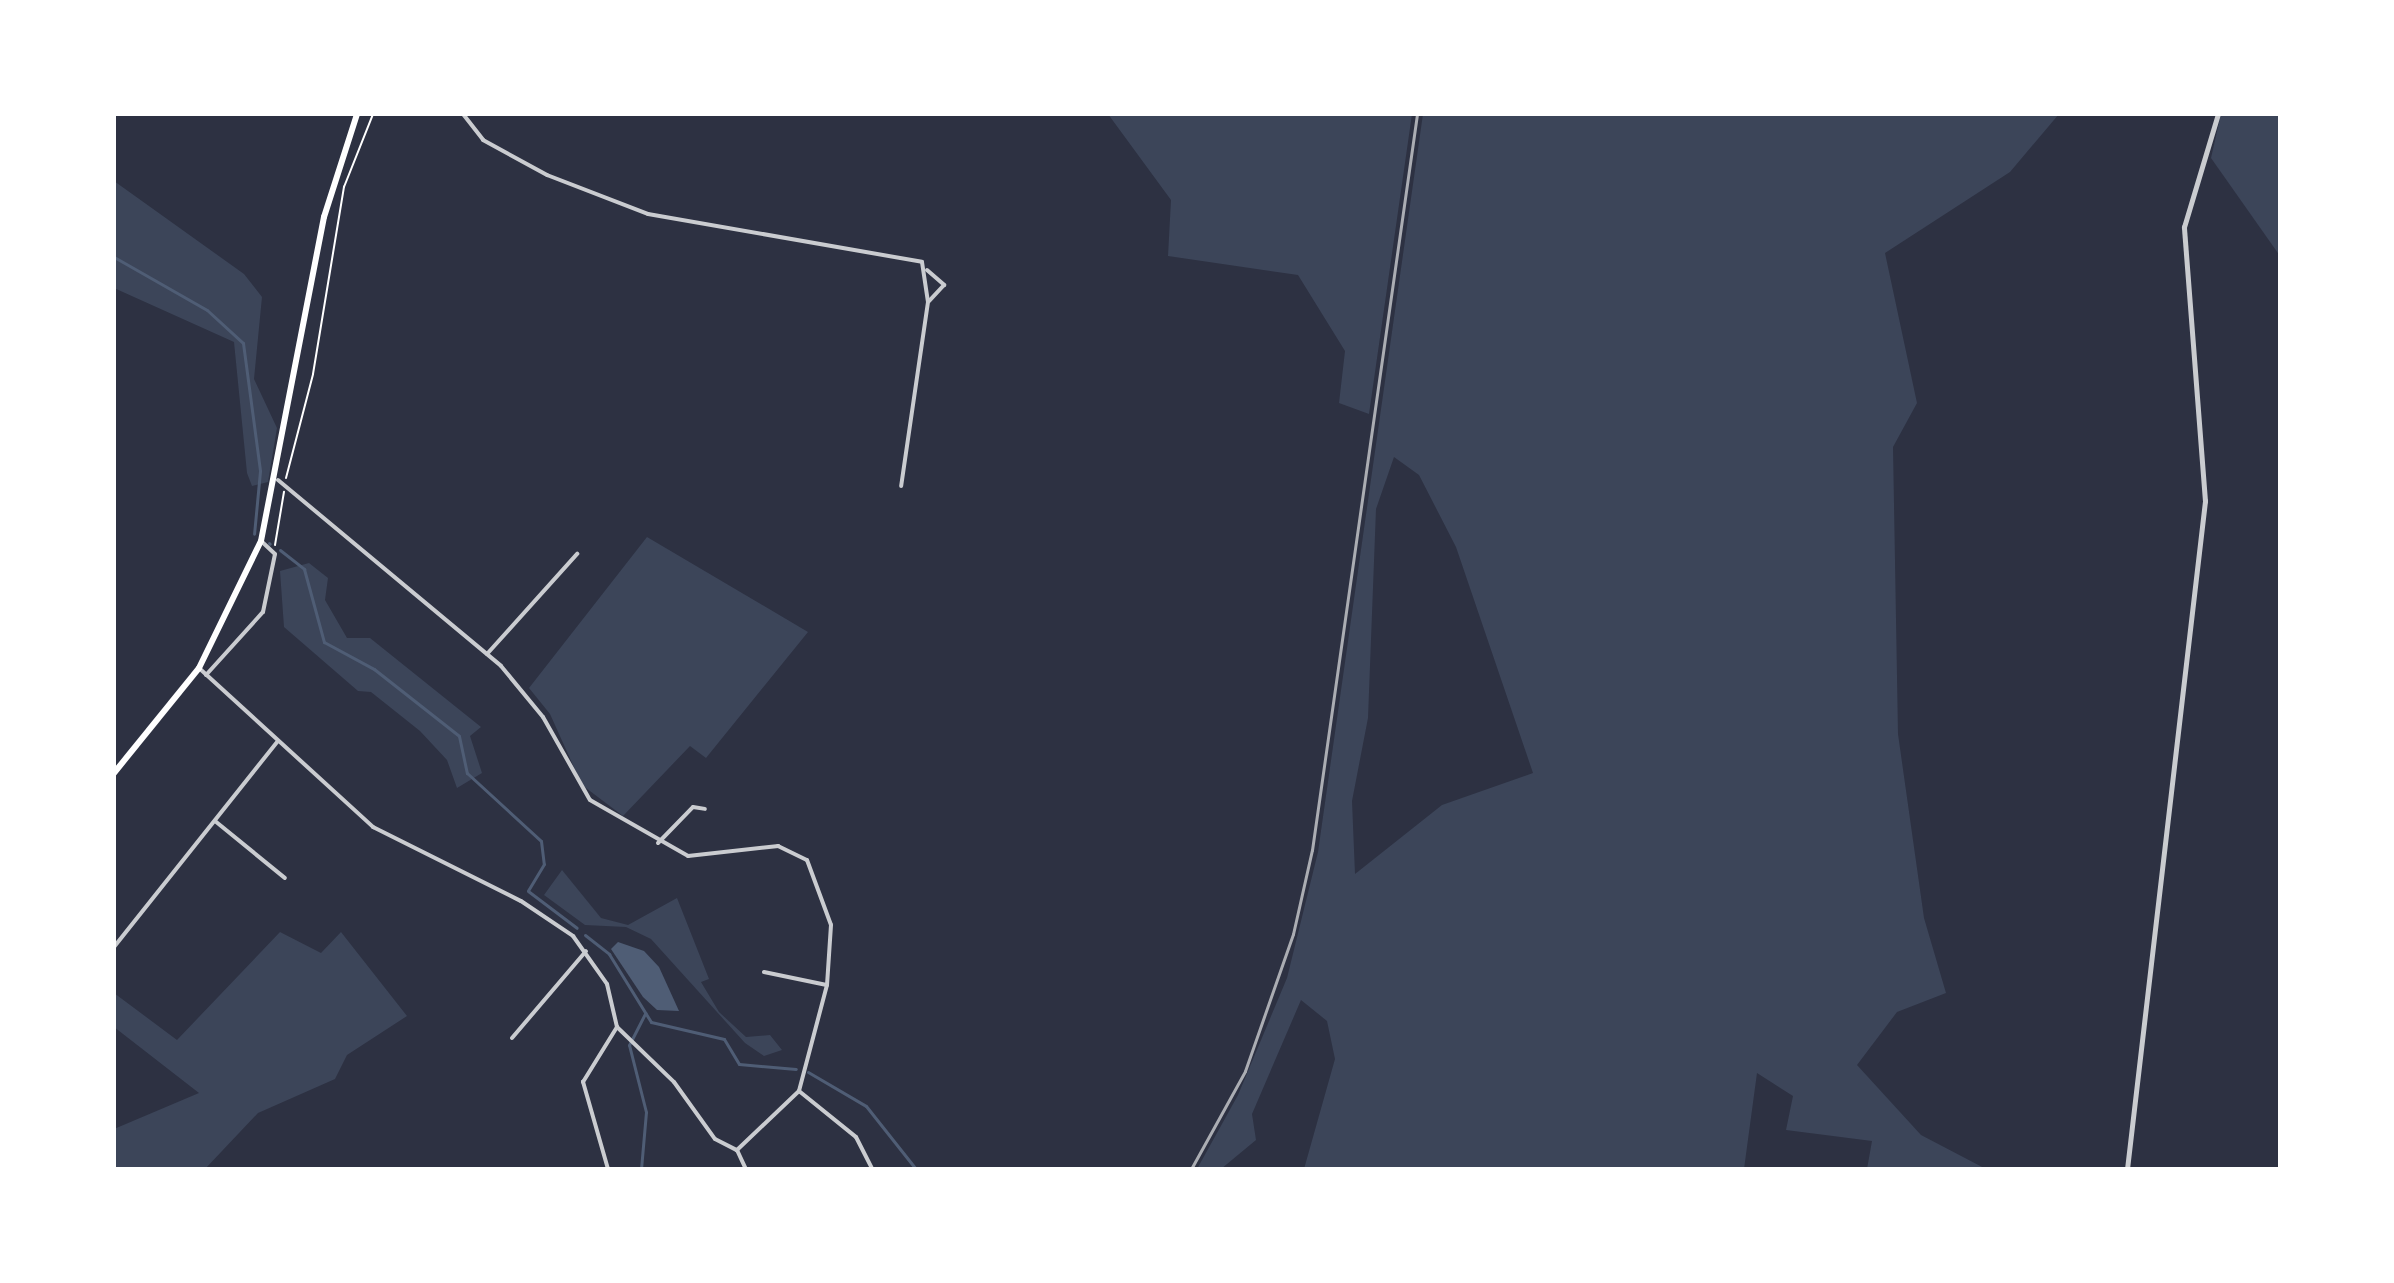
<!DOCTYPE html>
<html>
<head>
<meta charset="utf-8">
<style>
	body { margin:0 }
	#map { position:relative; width:2394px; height:1283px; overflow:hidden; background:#2d3142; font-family:"Noto Sans",sans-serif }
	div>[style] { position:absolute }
	.green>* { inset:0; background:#3c4559 }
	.water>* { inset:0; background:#4f5d75 }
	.stream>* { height:3px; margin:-1.5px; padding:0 1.5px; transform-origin:1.5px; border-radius:1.5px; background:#4f5d75 }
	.path>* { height:2px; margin:-1px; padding:0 1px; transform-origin:1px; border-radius:1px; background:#fff }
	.minor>* { height:4px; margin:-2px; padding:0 2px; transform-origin:2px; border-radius:2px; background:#caccd0 }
	.tertiary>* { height:5px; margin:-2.5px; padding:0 2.5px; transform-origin:2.5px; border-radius:2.5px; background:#caccd0 }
	.primary>* { height:6px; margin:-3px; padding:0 3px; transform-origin:3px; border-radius:3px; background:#fff }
	.rail>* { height:3px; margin:-1.5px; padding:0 1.5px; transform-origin:1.5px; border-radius:1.5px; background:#abadb3 }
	span { translate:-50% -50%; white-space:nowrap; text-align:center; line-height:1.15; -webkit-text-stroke:7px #fff; paint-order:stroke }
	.frame { position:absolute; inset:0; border:116px solid #fff; pointer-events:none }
</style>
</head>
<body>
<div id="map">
	<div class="green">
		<i style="clip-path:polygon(1108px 114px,1412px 114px,1369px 414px,1339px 403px,1345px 351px,1298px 275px,1168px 256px,1171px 200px)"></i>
		<i style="clip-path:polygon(evenodd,1423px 114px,2059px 114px,2010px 172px,1885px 253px,1917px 403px,1893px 447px,1898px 734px,1924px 918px,1946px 993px,1897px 1012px,1857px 1065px,1921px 1135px,1986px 1169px,1867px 1169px,1872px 1141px,1786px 1130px,1793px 1096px,1757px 1073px,1744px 1169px,1304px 1169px,1335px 1059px,1327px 1021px,1301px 1000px,1252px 1114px,1256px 1140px,1221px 1169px,1197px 1169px,1238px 1095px,1287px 978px,1318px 852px,1423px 114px,1394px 457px,1419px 475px,1456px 547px,1533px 773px,1442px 805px,1355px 874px,1352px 801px,1368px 718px,1376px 509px,1394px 457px)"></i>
		<i style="clip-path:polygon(2221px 114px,2280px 114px,2280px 256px,2211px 158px)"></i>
		<i style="clip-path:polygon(114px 181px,244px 274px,262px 297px,254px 379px,277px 428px,268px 482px,252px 486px,247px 473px,234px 342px,114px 288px)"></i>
		<i style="clip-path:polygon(647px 537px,808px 632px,706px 758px,690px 746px,623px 816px,582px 785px,550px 714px,529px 688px)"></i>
		<i style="clip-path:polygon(309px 563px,328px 578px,325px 600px,347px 638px,370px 638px,481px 727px,470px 736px,482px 773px,457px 788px,447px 760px,420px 731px,371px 692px,358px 691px,284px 627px,280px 571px)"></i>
		<i style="clip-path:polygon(562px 870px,601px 918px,628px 925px,677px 898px,709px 979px,701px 982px,719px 1012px,746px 1037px,770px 1035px,782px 1050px,764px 1056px,745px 1043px,651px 939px,626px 927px,585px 925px,544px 895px)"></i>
		<i style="clip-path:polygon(280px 932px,321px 953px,341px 932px,407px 1016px,347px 1055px,335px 1079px,258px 1113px,205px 1169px,114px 1169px,114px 1129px,199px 1093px,114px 1027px,114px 993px,177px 1040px)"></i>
	</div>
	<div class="water">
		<i style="clip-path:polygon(618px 942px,644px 951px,659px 967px,679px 1011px,657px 1010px,643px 997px,611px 949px)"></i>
	</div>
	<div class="stream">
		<i style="left:114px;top:257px;width:107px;rotate:29.7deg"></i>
		<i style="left:207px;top:310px;width:49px;rotate:42.5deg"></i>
		<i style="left:243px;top:343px;width:129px;rotate:82.4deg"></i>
		<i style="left:260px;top:471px;width:63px;rotate:95.4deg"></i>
		<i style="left:269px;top:543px;width:1px;rotate:45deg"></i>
		<i style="left:280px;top:550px;width:31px;rotate:38deg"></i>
		<i style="left:304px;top:569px;width:76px;rotate:74.7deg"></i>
		<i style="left:324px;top:642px;width:57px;rotate:28.4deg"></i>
		<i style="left:374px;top:669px;width:108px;rotate:38.2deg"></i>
		<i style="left:459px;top:736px;width:38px;rotate:78deg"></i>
		<i style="left:467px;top:773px;width:100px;rotate:42.6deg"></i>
		<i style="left:541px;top:841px;width:23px;rotate:83deg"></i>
		<i style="left:544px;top:864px;width:31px;rotate:121deg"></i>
		<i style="left:528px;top:891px;width:61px;rotate:37.1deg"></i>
		<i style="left:585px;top:935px;width:31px;rotate:38deg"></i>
		<i style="left:609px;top:954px;width:80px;rotate:58.3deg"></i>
		<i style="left:651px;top:1022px;width:75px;rotate:13.1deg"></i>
		<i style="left:724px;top:1039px;width:29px;rotate:59deg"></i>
		<i style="left:739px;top:1064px;width:57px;rotate:5deg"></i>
		<i style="left:808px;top:1072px;width:67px;rotate:30.4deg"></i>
		<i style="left:866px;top:1106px;width:80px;rotate:51.6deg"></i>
		<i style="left:641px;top:1169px;width:57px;rotate:-85deg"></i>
		<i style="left:646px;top:1112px;width:69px;rotate:-104.2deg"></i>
		<i style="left:629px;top:1045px;width:36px;rotate:-63deg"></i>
	</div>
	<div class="path">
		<i style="left:402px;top:114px;width:2px"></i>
		<i style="left:286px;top:478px;width:107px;rotate:-75.4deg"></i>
		<i style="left:313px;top:374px;width:190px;rotate:-80.6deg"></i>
		<i style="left:344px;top:187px;width:79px;rotate:-68.3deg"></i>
		<i style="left:275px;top:545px;width:54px;rotate:-80.4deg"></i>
	</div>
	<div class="minor">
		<i style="left:463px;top:114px;width:33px;rotate:52deg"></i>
		<i style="left:483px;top:140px;width:73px;rotate:28.7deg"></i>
		<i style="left:547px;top:175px;width:108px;rotate:21.1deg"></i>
		<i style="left:648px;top:214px;width:278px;rotate:9.9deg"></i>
		<i style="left:922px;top:262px;width:40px;rotate:81.5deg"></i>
		<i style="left:928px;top:302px;width:186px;rotate:98.3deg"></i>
		<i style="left:927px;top:270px;width:23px;rotate:41deg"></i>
		<i style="left:944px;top:285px;width:22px;rotate:133deg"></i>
		<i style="left:278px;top:480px;width:290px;rotate:39.8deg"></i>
		<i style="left:501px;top:666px;width:66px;rotate:50.5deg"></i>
		<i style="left:543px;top:717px;width:95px;rotate:60.5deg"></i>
		<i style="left:590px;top:800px;width:113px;rotate:29.7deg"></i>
		<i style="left:688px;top:856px;width:91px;rotate:-6.3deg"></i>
		<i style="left:778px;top:846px;width:32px;rotate:26deg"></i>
		<i style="left:807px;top:860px;width:69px;rotate:69.7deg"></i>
		<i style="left:831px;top:925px;width:60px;rotate:93.8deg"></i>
		<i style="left:827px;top:985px;width:110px;rotate:104.8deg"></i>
		<i style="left:799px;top:1091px;width:86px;rotate:136.4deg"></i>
		<i style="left:487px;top:654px;width:135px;rotate:-48deg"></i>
		<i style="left:199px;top:668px;width:236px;rotate:42.4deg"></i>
		<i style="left:373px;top:827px;width:165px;rotate:26.6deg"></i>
		<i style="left:521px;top:901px;width:63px;rotate:33.9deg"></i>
		<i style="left:573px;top:936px;width:59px;rotate:54.7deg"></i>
		<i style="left:607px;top:984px;width:44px;rotate:76.9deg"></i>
		<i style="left:617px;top:1027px;width:79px;rotate:44deg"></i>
		<i style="left:674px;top:1082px;width:70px;rotate:54.3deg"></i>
		<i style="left:715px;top:1139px;width:25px;rotate:27deg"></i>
		<i style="left:737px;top:1150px;width:21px;rotate:65deg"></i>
		<i style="left:206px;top:675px;width:85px;rotate:-47.9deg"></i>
		<i style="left:263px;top:612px;width:59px;rotate:-78.3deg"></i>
		<i style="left:275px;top:554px;width:19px;rotate:-137deg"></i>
		<i style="left:215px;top:821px;width:90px;rotate:39.2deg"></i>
		<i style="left:658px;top:843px;width:50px;rotate:-45.8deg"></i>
		<i style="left:693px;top:807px;width:12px;rotate:9deg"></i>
		<i style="left:114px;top:947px;width:262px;rotate:-51.5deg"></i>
		<i style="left:764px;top:972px;width:64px;rotate:11.7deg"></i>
		<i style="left:512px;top:1038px;width:114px;rotate:-49.6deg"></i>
		<i style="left:799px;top:1091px;width:73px;rotate:38.9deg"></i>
		<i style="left:856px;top:1137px;width:36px;rotate:63deg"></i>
		<i style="left:608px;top:1169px;width:91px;rotate:-106deg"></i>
		<i style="left:583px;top:1082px;width:65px;rotate:-58.3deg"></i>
	</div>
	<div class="tertiary">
		<i style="left:2127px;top:1169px;width:673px;rotate:-83.34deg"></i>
		<i style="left:2205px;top:501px;width:275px;rotate:-94.4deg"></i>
		<i style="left:2184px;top:227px;width:118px;rotate:-73.3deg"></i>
	</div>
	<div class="primary">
		<i style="left:114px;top:773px;width:135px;rotate:-51deg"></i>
		<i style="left:199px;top:668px;width:141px;rotate:-64deg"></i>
		<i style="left:261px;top:541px;width:330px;rotate:-79deg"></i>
		<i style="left:324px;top:217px;width:108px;rotate:-72.2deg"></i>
	</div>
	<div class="rail">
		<i style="left:1191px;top:1169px;width:112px;rotate:-61.1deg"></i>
		<i style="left:1245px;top:1071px;width:145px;rotate:-70.7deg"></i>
		<i style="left:1293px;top:934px;width:86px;rotate:-77.3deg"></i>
		<i style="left:1312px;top:850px;width:743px;rotate:-81.88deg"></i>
	</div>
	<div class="frame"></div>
</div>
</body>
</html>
